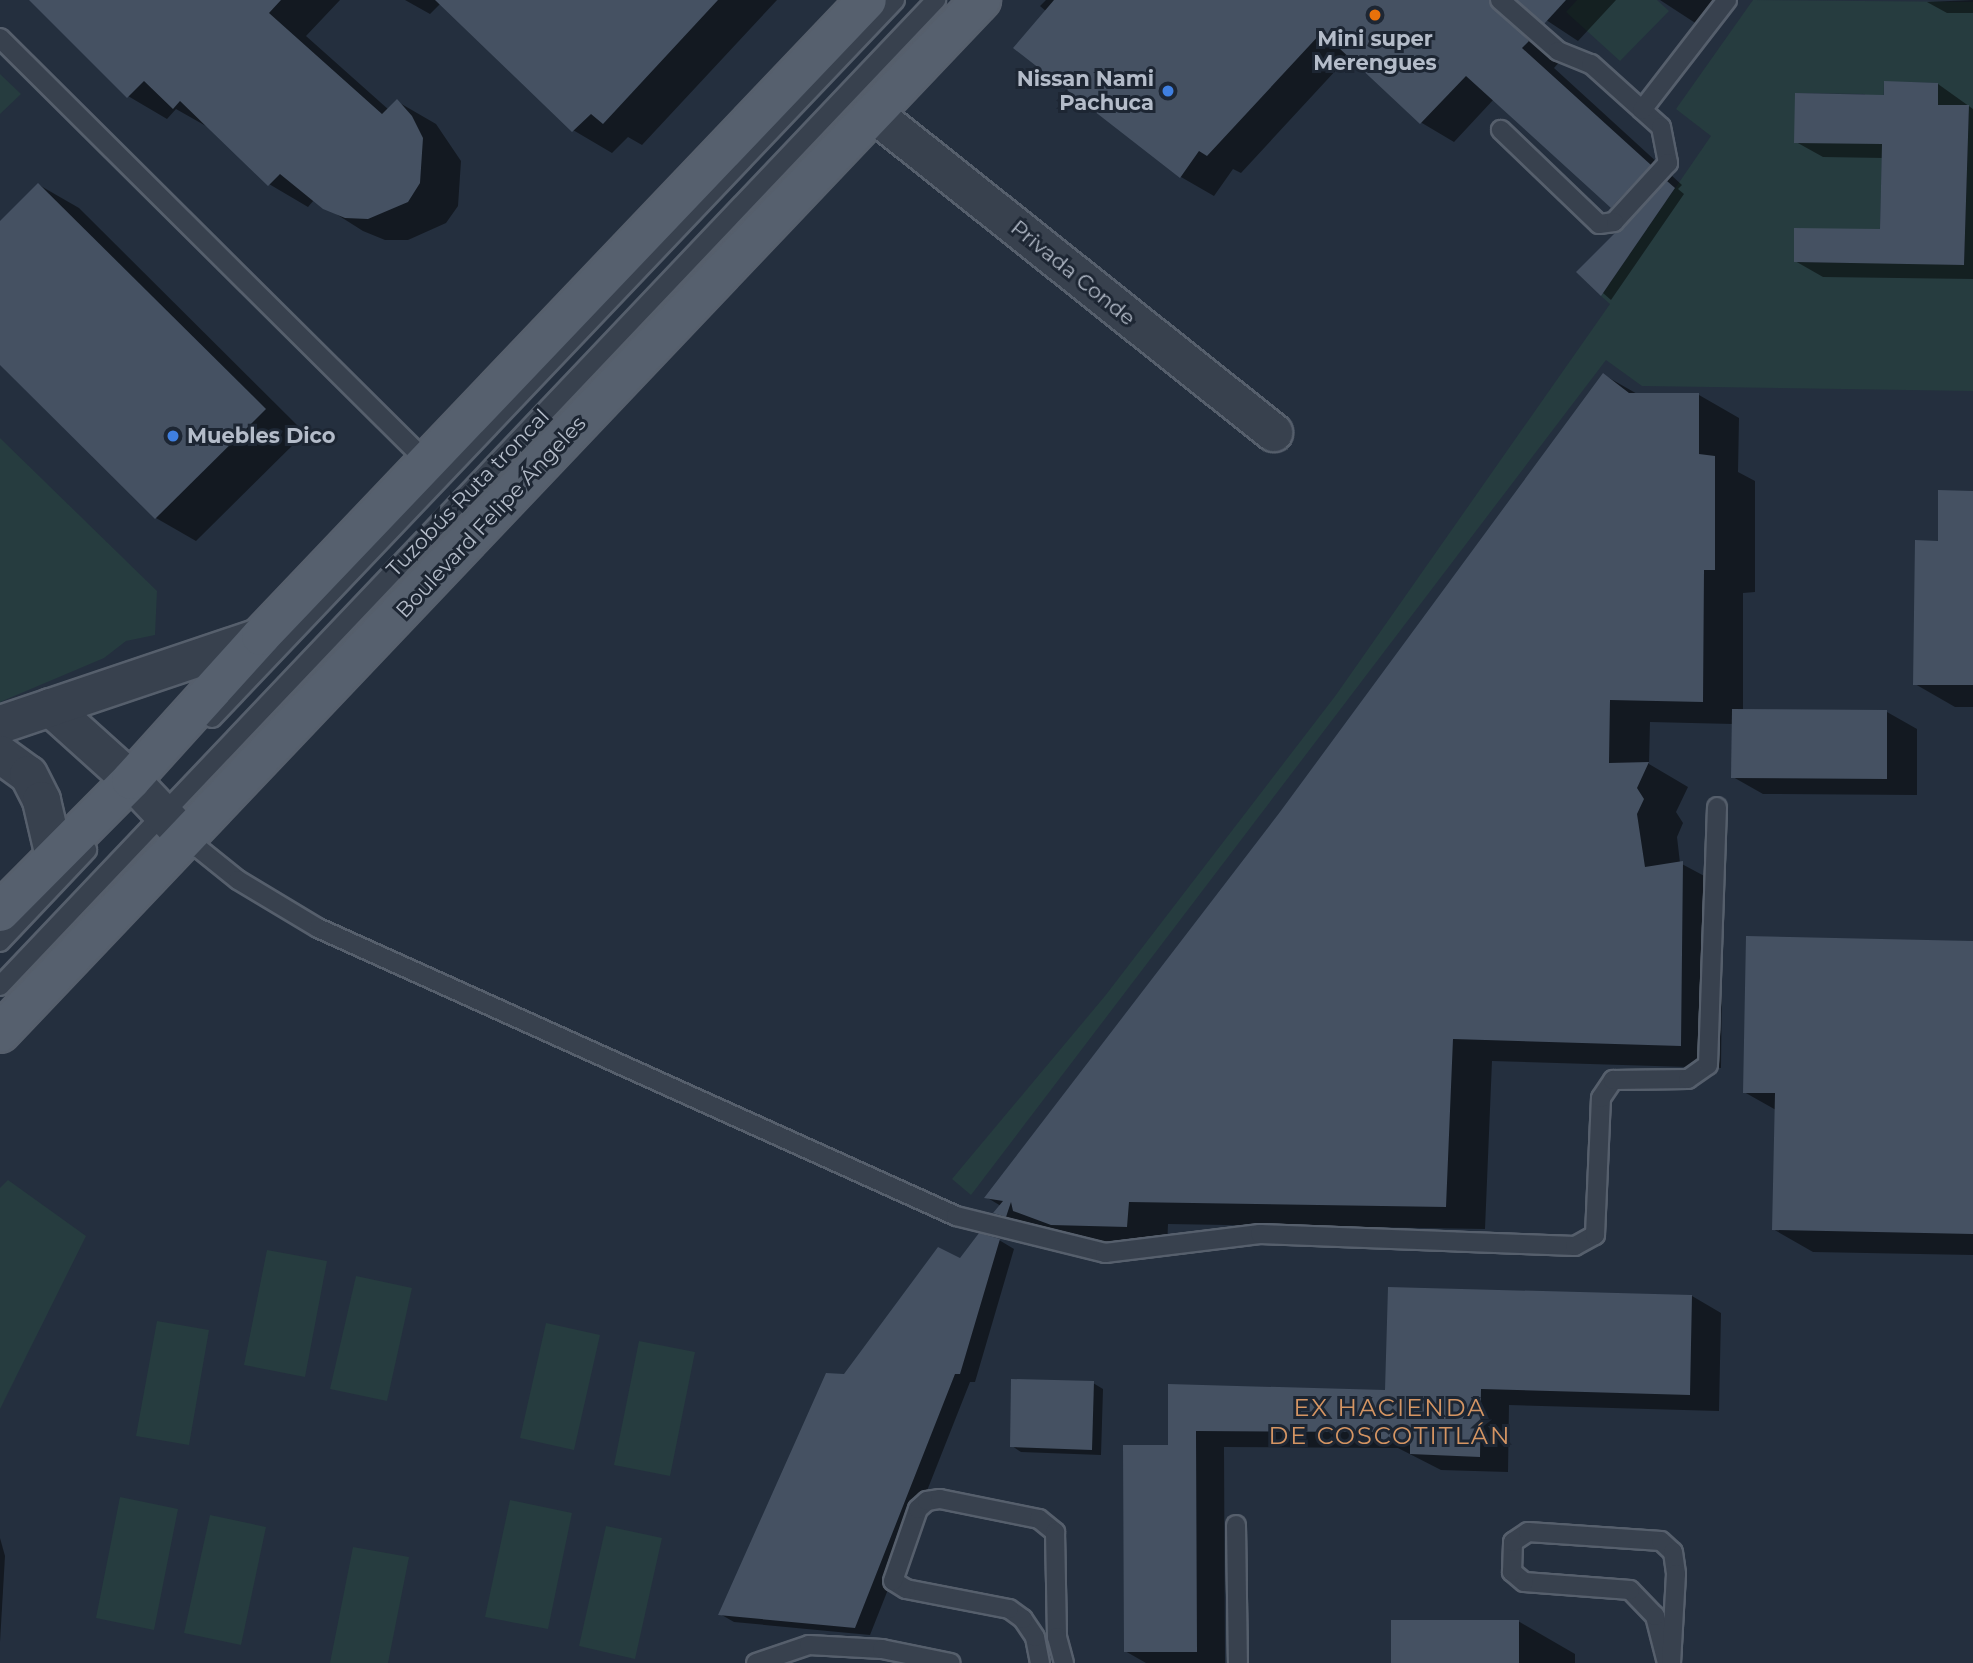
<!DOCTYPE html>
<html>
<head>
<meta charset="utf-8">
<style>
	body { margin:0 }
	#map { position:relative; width:1973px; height:1663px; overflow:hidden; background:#242f3e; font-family:Montserrat,sans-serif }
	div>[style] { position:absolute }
	.green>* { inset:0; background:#263c3f }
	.shadow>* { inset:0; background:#0007 }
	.building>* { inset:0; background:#455162 }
	.roads { filter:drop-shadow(2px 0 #565f6c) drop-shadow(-2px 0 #565f6c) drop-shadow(0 2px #565f6c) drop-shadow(0 -2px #565f6c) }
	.lane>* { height:18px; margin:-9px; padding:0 9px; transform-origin:9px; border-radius:9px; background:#38414e }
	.street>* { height:37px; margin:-18.5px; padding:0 18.5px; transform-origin:18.5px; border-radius:18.5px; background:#38414e }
	.primary>* { height:38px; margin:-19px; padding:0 19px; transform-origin:19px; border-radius:19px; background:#56606e }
	.dots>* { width:19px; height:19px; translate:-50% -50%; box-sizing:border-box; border:4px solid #1d2633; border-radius:50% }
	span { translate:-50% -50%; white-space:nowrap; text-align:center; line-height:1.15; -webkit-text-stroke:6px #1d2633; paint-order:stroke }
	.poi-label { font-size:21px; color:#b4bcc9; font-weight:700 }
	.right { translate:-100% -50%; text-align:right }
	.left { translate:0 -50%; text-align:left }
	.street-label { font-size:21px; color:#b4bcc9 }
	.quarter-label { font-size:24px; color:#d59563; letter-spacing:2px }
</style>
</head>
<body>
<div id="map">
	<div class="green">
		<i style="clip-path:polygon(1577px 0,1657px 0,1669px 11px,1620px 61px,1566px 12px)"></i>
		<i style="clip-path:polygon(evenodd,1753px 0,1973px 2px,1973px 391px,1642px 386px,1606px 360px,971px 1195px,952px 1179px,1105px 996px,1336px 695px,1610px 304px,1601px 296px,1711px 136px,1676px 109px,1753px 0,1884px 82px,1938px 83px,1938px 105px,1969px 106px,1964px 265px,1879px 262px,1884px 82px,1753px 0,1795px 93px,1865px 94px,1865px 143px,1795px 93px,1753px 0,1794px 228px,1874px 263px,1794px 262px,1794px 228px)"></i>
		<i style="clip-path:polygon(0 74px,21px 94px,0 114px)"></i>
		<i style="clip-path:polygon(0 438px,157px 591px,155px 635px,126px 641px,104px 658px,0 702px)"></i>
		<i style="clip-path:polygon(8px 1180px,86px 1236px,0 1409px,0 1188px)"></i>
		<i style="clip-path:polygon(267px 1250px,327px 1261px,305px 1377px,244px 1365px)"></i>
		<i style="clip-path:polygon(356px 1276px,412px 1288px,387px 1401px,330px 1389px)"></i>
		<i style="clip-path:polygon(157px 1321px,209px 1330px,189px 1445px,136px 1436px)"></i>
		<i style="clip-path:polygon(546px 1323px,600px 1335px,574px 1450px,520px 1438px)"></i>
		<i style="clip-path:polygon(639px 1341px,695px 1352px,670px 1476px,614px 1465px)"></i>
		<i style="clip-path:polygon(120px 1497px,178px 1509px,154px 1630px,96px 1618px)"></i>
		<i style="clip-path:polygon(510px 1500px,572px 1513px,548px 1629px,485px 1617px)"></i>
		<i style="clip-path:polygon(210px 1515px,266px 1527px,241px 1645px,184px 1633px)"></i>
		<i style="clip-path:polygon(606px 1526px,662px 1538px,635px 1659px,579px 1646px)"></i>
		<i style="clip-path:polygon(353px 1547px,409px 1557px,388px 1663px,330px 1663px)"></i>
	</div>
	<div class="shadow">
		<i style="clip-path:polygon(32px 0,340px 0,306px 36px,389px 110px,398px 102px,436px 124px,461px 161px,458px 206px,446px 223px,408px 240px,385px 240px,363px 231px,314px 200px,308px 207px,269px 184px,213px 130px,176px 109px,167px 119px,128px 96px)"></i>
		<i style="clip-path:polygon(405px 0,777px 0,642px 145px,628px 137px,612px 153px,573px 130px,441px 3px,430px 14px)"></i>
		<i style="clip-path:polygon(1046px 0,1616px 0,1578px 41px,1531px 10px,1521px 16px,1561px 60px,1554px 68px,1682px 185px,1678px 189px,1684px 194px,1611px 300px,1579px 272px,1632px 218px,1612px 207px,1494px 99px,1454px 142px,1422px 123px,1350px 55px,1241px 173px,1233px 169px,1214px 196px,1181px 177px,1016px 48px,1047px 12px,1040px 6px)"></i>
		<i style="clip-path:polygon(1660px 0,1729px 0,1703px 28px)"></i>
		<i style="clip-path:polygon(1973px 0,1973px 13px,1947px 13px,1927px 2px)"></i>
		<i style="clip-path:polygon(1938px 84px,1973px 109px,1973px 279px,1823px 277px,1795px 261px,1881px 231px,1884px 158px,1823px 157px,1796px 142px,1885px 97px)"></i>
		<i style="clip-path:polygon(39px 185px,79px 208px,305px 433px,196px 541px,156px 518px,0 363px,0 224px)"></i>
		<i style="clip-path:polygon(1604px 375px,1639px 395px,1699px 395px,1739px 418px,1738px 472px,1755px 481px,1755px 592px,1743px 593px,1743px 711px,1887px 712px,1917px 729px,1917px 795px,1763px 794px,1733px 777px,1733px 724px,1650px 722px,1649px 764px,1688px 787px,1676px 812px,1683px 823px,1677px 837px,1680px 863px,1723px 886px,1721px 1068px,1492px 1061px,1485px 1229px,1168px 1224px,1167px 1249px,1093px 1247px,1049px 1230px,1046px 1238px,1035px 1236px,996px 1213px,1001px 1206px,986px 1197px,1281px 813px)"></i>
		<i style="clip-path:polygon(1973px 492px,1973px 707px,1955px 707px,1915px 684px,1939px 542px)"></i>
		<i style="clip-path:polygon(1973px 943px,1973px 1255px,1813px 1252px,1773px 1229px,1776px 1110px,1744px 1092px)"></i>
		<i style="clip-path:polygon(999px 1240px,1014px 1249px,975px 1382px,970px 1382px,870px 1635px,734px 1622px,720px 1614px,844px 1376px,961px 1260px)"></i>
		<i style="clip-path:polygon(1692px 1296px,1721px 1313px,1719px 1411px,1509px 1405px,1508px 1472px,1441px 1470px,1398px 1448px,1224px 1447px,1225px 1663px,1146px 1663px,1125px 1651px,1170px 1446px,1170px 1385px,1386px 1391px)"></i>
		<i style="clip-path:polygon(1093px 1383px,1103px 1389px,1101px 1455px,1021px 1452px,1012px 1446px)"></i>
		<i style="clip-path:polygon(0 1538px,5px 1556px,0 1642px)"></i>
		<i style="clip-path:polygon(1518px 1621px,1575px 1654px,1575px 1663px,1393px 1663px)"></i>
	</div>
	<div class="building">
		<i style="clip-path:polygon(29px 0,281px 0,269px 13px,382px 114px,397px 99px,412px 116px,423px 138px,420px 183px,408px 202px,368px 219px,345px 218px,323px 209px,280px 174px,268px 186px,180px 101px,173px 109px,144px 81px,127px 98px)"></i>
		<i style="clip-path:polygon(435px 0,718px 0,603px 124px,591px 114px,572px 132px)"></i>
		<i style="clip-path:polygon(1054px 0,1489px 0,1529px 41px,1522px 48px,1651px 165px,1611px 208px,1466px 76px,1420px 124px,1322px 32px,1207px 156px,1199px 151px,1180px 178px,1013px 48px)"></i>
		<i style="clip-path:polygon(1517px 0,1566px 0,1544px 24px)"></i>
		<i style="clip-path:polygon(1884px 81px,1938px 83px,1938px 105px,1969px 105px,1964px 265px,1794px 262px,1794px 228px,1880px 229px,1882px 144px,1794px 143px,1795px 93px,1884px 95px)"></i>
		<i style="clip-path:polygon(1667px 181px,1675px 188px,1601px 296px,1576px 272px)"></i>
		<i style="clip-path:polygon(38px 183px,266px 409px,155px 519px,0 365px,0 221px)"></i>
		<i style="clip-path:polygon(1603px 373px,1629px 393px,1699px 393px,1699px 454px,1715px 456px,1715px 570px,1704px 570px,1703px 702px,1610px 700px,1609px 763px,1649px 762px,1637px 788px,1644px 799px,1637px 814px,1645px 867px,1683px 861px,1681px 1046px,1453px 1039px,1446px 1207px,1129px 1202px,1127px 1227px,1051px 1225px,1013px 1211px,1011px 1202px,1006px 1217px,993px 1213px,1003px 1201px,984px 1198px,1280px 812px)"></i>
		<i style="clip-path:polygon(1938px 490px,1973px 491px,1973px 685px,1913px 685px,1915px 540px,1938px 541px)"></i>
		<i style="clip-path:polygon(1732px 709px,1887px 710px,1887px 779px,1731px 778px)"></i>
		<i style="clip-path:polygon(1746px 936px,1973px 941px,1973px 1234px,1772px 1230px,1775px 1093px,1743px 1093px)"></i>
		<i style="clip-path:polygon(979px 1233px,1000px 1239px,960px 1374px,955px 1374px,855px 1628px,718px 1615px,826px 1373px,844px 1374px,938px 1247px,960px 1258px)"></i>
		<i style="clip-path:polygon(1388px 1287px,1692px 1295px,1690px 1395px,1481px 1389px,1480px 1457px,1410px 1454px,1410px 1441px,1381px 1440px,1381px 1432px,1196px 1431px,1197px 1652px,1124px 1652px,1123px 1445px,1168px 1445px,1168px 1384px,1385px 1390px)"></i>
		<i style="clip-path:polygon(1011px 1379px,1094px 1381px,1092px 1450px,1010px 1447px)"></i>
		<i style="clip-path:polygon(1391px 1620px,1519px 1620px,1519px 1663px,1391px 1663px)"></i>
	</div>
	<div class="roads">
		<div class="lane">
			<i style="left:1500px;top:0;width:77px;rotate:41.3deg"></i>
			<i style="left:1558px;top:51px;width:35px;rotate:22deg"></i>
			<i style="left:1591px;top:64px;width:94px;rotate:42deg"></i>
			<i style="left:1661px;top:127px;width:37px;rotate:79deg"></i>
			<i style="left:1668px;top:163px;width:80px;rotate:132.5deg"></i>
			<i style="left:1614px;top:222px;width:15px;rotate:172deg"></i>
			<i style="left:1599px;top:224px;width:136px;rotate:-136.2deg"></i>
			<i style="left:0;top:38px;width:602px;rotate:44.8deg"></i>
			<i style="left:1642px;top:110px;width:139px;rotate:-52.3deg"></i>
			<i style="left:212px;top:718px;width:991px;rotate:-46.43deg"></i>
			<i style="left:187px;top:839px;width:65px;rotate:38.8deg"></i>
			<i style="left:238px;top:880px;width:93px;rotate:31deg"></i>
			<i style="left:318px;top:928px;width:700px;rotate:24.29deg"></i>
			<i style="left:956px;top:1216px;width:154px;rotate:13.9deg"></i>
			<i style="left:1105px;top:1253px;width:156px;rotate:-7deg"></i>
			<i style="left:1260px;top:1234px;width:315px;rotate:2.2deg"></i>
			<i style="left:1575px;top:1246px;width:23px;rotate:-29deg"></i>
			<i style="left:1595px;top:1235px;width:137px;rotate:-87.5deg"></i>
			<i style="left:1601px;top:1098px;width:22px;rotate:-56deg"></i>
			<i style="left:1613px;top:1080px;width:75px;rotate:-0.8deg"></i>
			<i style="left:1688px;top:1079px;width:24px;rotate:-35deg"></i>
			<i style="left:1708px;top:1065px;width:258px;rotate:-88deg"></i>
			<i style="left:0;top:942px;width:127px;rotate:-46.6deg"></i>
			<i style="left:0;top:986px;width:1360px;rotate:-46.49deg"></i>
			<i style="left:1236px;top:1525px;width:138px;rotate:89.2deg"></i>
			<i style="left:756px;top:1663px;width:56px;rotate:-18.8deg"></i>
			<i style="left:809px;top:1645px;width:73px;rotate:3.1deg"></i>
			<i style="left:882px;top:1649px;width:70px;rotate:11.5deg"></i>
			<i style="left:1040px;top:1663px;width:26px;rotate:-101deg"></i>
			<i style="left:1035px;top:1637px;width:22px;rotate:-124deg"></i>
			<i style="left:1023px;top:1619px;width:17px;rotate:-144deg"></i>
			<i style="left:1009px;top:1609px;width:105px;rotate:-169deg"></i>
			<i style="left:906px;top:1589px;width:15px;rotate:-148deg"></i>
			<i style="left:893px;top:1581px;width:76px;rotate:-70.9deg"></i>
			<i style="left:918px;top:1509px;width:12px;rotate:-42deg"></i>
			<i style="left:927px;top:1501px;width:13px;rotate:-9deg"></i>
			<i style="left:940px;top:1499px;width:101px;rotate:11.4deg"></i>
			<i style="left:1039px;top:1519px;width:21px;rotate:39deg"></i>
			<i style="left:1055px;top:1532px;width:105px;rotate:88.9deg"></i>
			<i style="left:1057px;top:1637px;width:27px;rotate:75deg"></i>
			<i style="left:1667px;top:1663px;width:49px;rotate:-104.3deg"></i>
			<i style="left:1655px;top:1616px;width:36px;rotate:-134deg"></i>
			<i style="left:1630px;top:1590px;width:106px;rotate:-175.7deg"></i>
			<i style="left:1524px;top:1582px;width:16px;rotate:-140deg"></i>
			<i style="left:1512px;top:1572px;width:30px;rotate:-88deg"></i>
			<i style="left:1513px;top:1542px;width:18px;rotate:-34deg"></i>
			<i style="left:1528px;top:1532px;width:133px;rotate:3.9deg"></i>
			<i style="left:1661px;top:1541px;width:16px;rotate:43deg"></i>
			<i style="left:1673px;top:1552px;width:22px;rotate:82deg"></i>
			<i style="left:1676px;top:1574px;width:89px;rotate:93.2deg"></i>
		</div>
		<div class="street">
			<i style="left:873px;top:113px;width:512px;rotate:38.57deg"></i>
			<i style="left:50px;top:707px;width:109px;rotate:42deg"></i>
			<i style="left:131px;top:780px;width:81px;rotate:46.5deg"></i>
			<i style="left:0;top:724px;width:275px;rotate:-18.6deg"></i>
			<i style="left:0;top:754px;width:34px;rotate:36deg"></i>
			<i style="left:28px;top:774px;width:29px;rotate:63deg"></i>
			<i style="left:41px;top:800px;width:57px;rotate:76.9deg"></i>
		</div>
		<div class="primary">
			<i style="left:0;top:912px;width:186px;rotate:-45.2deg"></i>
			<i style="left:131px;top:780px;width:194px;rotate:-47.9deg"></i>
			<i style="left:261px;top:636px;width:878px;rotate:-46.38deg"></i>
			<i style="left:0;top:1033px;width:1425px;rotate:-46.48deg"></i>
		</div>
	</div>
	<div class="dots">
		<i style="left:1375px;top:15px;background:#e8710a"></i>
		<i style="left:1168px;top:91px;background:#3f7fe0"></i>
		<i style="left:173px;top:436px;background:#3f7fe0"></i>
	</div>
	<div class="poi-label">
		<span style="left:1375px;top:51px">Mini super<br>Merengues</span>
		<span class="right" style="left:1154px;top:91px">Nissan Nami<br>Pachuca</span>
		<span class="left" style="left:187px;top:436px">Muebles Dico</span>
	</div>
	<div class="street-label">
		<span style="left:1073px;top:273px;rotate:39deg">Privada Conde</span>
		<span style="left:468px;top:493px;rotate:-46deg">Tuzobús Ruta troncal</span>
		<span style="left:491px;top:517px;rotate:-47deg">Boulevard Felipe Ángeles</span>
	</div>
	<div class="quarter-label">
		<span style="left:1390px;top:1422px">EX HACIENDA<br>DE COSCOTITLÁN</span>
	</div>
</div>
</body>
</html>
